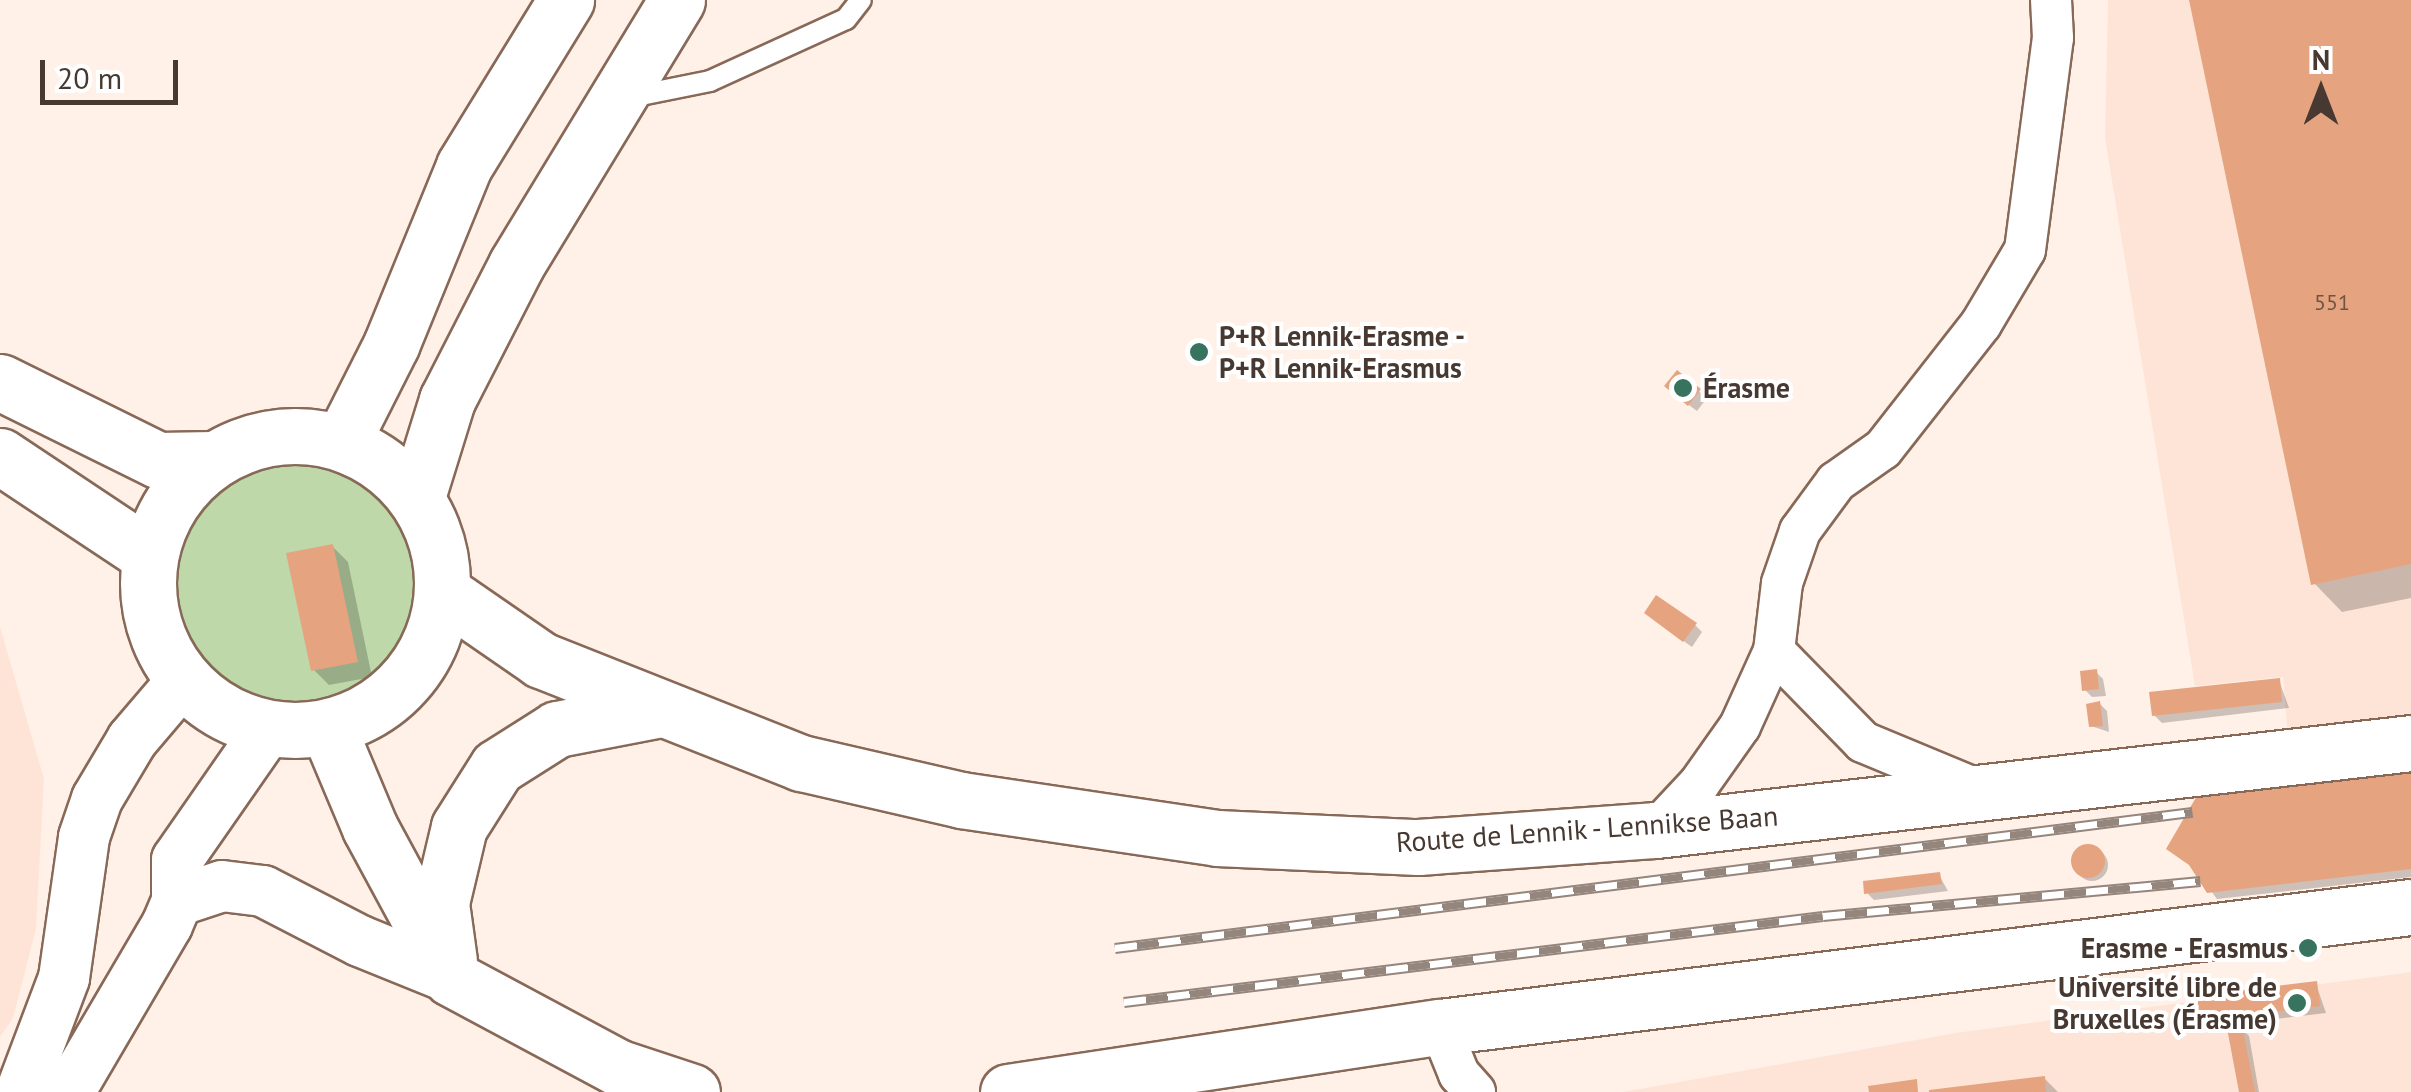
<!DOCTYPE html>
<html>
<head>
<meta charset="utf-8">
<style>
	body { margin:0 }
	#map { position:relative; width:2411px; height:1092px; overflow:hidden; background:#fff0e8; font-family:"PT Sans",sans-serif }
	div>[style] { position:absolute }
	.built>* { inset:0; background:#fee4d6 }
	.green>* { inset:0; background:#bed8aa }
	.round { border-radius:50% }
	.shadow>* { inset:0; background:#0003 }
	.building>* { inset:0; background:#e5a47f }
	.roads { filter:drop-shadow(2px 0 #886958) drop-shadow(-2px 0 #886958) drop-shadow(0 2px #886958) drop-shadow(0 -2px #886958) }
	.service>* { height:20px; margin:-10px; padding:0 10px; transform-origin:10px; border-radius:10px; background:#fff }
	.minor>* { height:40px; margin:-20px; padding:0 20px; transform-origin:20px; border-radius:20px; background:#fff }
	.tertiary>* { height:50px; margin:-25px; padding:0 25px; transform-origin:25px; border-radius:25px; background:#fff }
	.secondary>* { height:55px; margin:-27.5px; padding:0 27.5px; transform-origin:27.5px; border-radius:27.5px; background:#fff }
	.primary>* { height:55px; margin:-27.5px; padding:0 27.5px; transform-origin:27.5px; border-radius:27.5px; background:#fff }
	.primary>.ring { margin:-27.5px; padding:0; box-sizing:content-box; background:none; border:55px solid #fff; border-radius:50% }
	.trunk>* { height:55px; margin:-27.5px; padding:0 27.5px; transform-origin:27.5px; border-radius:27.5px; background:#fff }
	.rail>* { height:11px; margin-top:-5.5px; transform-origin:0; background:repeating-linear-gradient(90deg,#fff 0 22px,#94857d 0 44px); box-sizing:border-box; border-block:2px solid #94857d }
	.dots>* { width:28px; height:28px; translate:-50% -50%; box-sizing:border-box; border:5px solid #fff; border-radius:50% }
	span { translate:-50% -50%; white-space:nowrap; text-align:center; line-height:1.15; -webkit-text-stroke:8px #fff; paint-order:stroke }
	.number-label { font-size:22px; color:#6e5444 }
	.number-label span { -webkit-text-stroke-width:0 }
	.poi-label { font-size:28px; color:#473931; font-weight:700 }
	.left { translate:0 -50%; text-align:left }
	.right { translate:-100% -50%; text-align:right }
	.street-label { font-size:28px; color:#473931 }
	.north { position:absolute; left:2271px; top:40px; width:100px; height:100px; -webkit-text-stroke:8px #fff; paint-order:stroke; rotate:0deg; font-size:28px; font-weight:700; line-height:40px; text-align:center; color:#473931 }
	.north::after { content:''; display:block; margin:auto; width:35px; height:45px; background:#473931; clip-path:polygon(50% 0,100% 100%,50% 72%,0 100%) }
	.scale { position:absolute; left:40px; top:60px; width:138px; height:45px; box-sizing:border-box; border:5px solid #473931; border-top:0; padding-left:12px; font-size:30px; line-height:35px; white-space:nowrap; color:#473931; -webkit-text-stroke:8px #fff; paint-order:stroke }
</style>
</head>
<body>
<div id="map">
	<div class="built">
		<i style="clip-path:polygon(2108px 0,2411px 0,2411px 758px,2291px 772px,2283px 677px,2195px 686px,2105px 138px)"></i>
		<i style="clip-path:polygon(0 627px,44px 779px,36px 929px,13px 1018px,0 1037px)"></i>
		<i style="clip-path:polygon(2411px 972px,2411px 1092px,1623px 1092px,1956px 1033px)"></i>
	</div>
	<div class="green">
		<i class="round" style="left:176px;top:461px;width:242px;height:242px"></i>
	</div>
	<div class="shadow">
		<i style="clip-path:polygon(2191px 0,2411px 0,2411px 598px,2342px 612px,2314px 583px)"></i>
		<i style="clip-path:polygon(1677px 373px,1707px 398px,1697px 411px,1674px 394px)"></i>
		<i style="clip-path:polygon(332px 546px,348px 562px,372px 677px,329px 685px,314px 670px)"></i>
		<i style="clip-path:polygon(1654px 620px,1695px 625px,1702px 632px,1692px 647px)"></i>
		<i style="clip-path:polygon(2096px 672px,2103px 679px,2106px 696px,2092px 697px,2085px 690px)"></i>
		<i style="clip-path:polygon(2279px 680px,2289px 708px,2162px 723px,2154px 715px)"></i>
		<i style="clip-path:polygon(2100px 704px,2107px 711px,2109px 732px,2091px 726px)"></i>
		<i style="clip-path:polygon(2411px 772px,2411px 877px,2217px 899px,2194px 868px)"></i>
		<i class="round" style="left:2076px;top:849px;width:32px;height:32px"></i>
		<i style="clip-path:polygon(1939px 875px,1948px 891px,1874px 900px,1866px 892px)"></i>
		<i style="clip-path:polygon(2316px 984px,2326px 1013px,2200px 1028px,2192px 1020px)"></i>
		<i style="clip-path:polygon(2241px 1028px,2249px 1036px,2259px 1092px,2242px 1092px)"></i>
		<i style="clip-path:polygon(2044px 1078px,2058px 1092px,1930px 1092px)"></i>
	</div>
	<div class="building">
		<i style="clip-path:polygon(2189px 0,2411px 0,2411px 564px,2311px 585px)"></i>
		<i style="clip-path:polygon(1677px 370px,1701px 389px,1688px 406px,1664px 386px)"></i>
		<i style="clip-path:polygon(333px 544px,358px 662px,311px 671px,286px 553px)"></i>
		<i style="clip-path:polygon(1656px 595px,1697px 623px,1683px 642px,1644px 613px)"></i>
		<i style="clip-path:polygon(2097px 669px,2099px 689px,2082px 691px,2080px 671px)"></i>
		<i style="clip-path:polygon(2280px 678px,2282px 702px,2152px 716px,2149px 692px)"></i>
		<i style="clip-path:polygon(2100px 701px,2103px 726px,2089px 727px,2086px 704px)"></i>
		<i style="clip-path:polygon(2411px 769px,2411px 869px,2207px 893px,2189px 865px,2166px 849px,2198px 794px)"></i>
		<i class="round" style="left:2071px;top:844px;width:34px;height:34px"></i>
		<i style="clip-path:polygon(1940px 872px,1942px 884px,1864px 894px,1863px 881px)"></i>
		<i style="clip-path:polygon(2317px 981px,2320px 1006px,2190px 1022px,2187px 997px)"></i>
		<i style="clip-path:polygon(2242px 1025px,2255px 1092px,2239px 1092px,2227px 1028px)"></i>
		<i style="clip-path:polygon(2045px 1076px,2046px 1092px,1929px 1092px,1929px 1090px)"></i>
		<i style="clip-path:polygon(1917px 1079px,1918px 1092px,1869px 1092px,1868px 1086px)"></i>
	</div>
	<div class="roads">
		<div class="service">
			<i style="left:626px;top:98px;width:86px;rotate:-11.4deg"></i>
			<i style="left:710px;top:81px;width:149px;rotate:-24.5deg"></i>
			<i style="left:846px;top:19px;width:24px;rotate:-52deg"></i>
		</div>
		<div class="minor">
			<i style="left:1774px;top:651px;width:68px;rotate:-83.3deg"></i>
			<i style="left:1782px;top:583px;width:55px;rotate:-70.9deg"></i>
			<i style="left:1800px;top:531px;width:61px;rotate:-53.7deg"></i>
			<i style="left:1836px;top:482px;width:57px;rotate:-35.1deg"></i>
			<i style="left:1883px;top:449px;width:159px;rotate:-51.9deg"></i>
			<i style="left:1981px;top:324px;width:86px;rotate:-59.3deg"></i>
			<i style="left:2025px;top:250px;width:214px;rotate:-82.5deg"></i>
			<i style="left:2053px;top:38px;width:38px;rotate:-93deg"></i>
			<i style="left:1656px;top:830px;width:63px;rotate:-46.9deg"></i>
			<i style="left:1699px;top:784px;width:71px;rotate:-54.7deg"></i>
			<i style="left:1740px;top:726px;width:82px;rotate:-65.6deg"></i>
			<i style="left:1774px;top:651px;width:127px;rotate:45.6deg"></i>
			<i style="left:1863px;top:742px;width:120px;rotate:22.5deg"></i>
			<i style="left:1440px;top:1027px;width:51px;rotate:68deg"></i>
			<i style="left:1459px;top:1074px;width:24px;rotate:48deg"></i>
		</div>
		<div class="tertiary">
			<i style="left:177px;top:901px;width:47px;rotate:-18.4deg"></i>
			<i style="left:222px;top:886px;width:41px;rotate:7deg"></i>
			<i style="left:263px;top:891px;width:109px;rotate:27.3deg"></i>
			<i style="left:360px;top:941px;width:98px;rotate:22.1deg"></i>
			<i style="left:21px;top:1092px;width:122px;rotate:-69.3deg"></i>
			<i style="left:64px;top:978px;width:142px;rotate:-81.9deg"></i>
			<i style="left:84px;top:837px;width:40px;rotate:-71.1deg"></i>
			<i style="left:97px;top:799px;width:69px;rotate:-59.3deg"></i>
			<i style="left:132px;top:740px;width:79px;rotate:-49.6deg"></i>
			<i style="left:69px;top:1092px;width:194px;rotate:-59.6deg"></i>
			<i style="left:167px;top:925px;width:26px;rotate:-67deg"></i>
			<i style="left:177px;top:901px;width:41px;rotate:-90deg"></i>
			<i style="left:177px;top:860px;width:160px;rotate:-55.2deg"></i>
		</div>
		<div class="secondary">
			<i style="left:0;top:382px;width:176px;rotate:26.3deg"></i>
			<i style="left:158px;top:460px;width:55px;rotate:-1deg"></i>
			<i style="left:0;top:456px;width:179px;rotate:33.6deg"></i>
		</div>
		<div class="primary">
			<i class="ring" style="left:148px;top:436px;width:239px;height:239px"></i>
			<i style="left:444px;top:593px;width:118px;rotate:34.6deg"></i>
			<i style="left:541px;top:660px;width:280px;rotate:21.6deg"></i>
			<i style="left:801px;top:763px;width:164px;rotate:13deg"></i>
			<i style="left:961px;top:800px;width:259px;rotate:8.4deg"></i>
			<i style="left:1217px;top:838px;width:201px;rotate:2.6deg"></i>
			<i style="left:1418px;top:847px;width:239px;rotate:-4.1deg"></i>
			<i style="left:1656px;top:830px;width:760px;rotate:-6.57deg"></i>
			<i style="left:328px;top:728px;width:108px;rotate:67.2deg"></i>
			<i style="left:370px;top:828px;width:170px;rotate:61.6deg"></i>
			<i style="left:451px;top:978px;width:188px;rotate:28.2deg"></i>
			<i style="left:617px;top:1067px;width:79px;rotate:18.4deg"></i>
			<i style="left:449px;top:961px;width:59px;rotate:-97.9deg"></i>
			<i style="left:441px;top:903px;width:78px;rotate:-76.7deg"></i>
			<i style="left:459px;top:827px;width:71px;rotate:-57.7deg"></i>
			<i style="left:497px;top:767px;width:71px;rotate:-32.3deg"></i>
			<i style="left:557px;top:729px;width:101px;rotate:-10.9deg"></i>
			<i style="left:1008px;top:1092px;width:437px;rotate:-8.6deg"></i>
			<i style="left:1440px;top:1027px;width:978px;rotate:-7.05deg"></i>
		</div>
		<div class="trunk">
			<i style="left:342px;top:442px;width:109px;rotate:-63.2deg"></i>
			<i style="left:391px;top:345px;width:193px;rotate:-67.8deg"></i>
			<i style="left:464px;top:166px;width:195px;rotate:-58.4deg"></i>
			<i style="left:417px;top:497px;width:102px;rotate:-72.8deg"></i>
			<i style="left:447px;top:400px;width:152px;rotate:-62.9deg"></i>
			<i style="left:516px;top:265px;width:310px;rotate:-58.7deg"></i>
		</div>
	</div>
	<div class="rail">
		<i style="left:1115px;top:948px;width:1086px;rotate:-7.2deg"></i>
		<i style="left:1124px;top:1002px;width:704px;rotate:-7.01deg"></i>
		<i style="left:1823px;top:916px;width:379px;rotate:-5.3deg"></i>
	</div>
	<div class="dots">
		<i style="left:1199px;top:352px;background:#37735e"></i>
		<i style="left:1683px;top:388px;background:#37735e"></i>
		<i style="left:2308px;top:948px;background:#37735e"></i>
		<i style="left:2297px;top:1003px;background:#37735e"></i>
	</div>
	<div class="number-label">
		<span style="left:2332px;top:303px">551</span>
	</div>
	<div class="poi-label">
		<span class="left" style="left:1219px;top:352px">P+R Lennik-Erasme -<br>P+R Lennik-Erasmus</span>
		<span class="left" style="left:1703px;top:388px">Érasme</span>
		<span class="right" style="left:2288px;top:948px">Erasme - Erasmus</span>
		<span class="right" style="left:2277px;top:1003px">Université libre de<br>Bruxelles (Érasme)</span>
	</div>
	<div class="street-label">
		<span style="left:1587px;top:829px;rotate:-4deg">Route de Lennik - Lennikse Baan</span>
	</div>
	<div class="north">N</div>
	<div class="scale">20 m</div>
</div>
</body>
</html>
